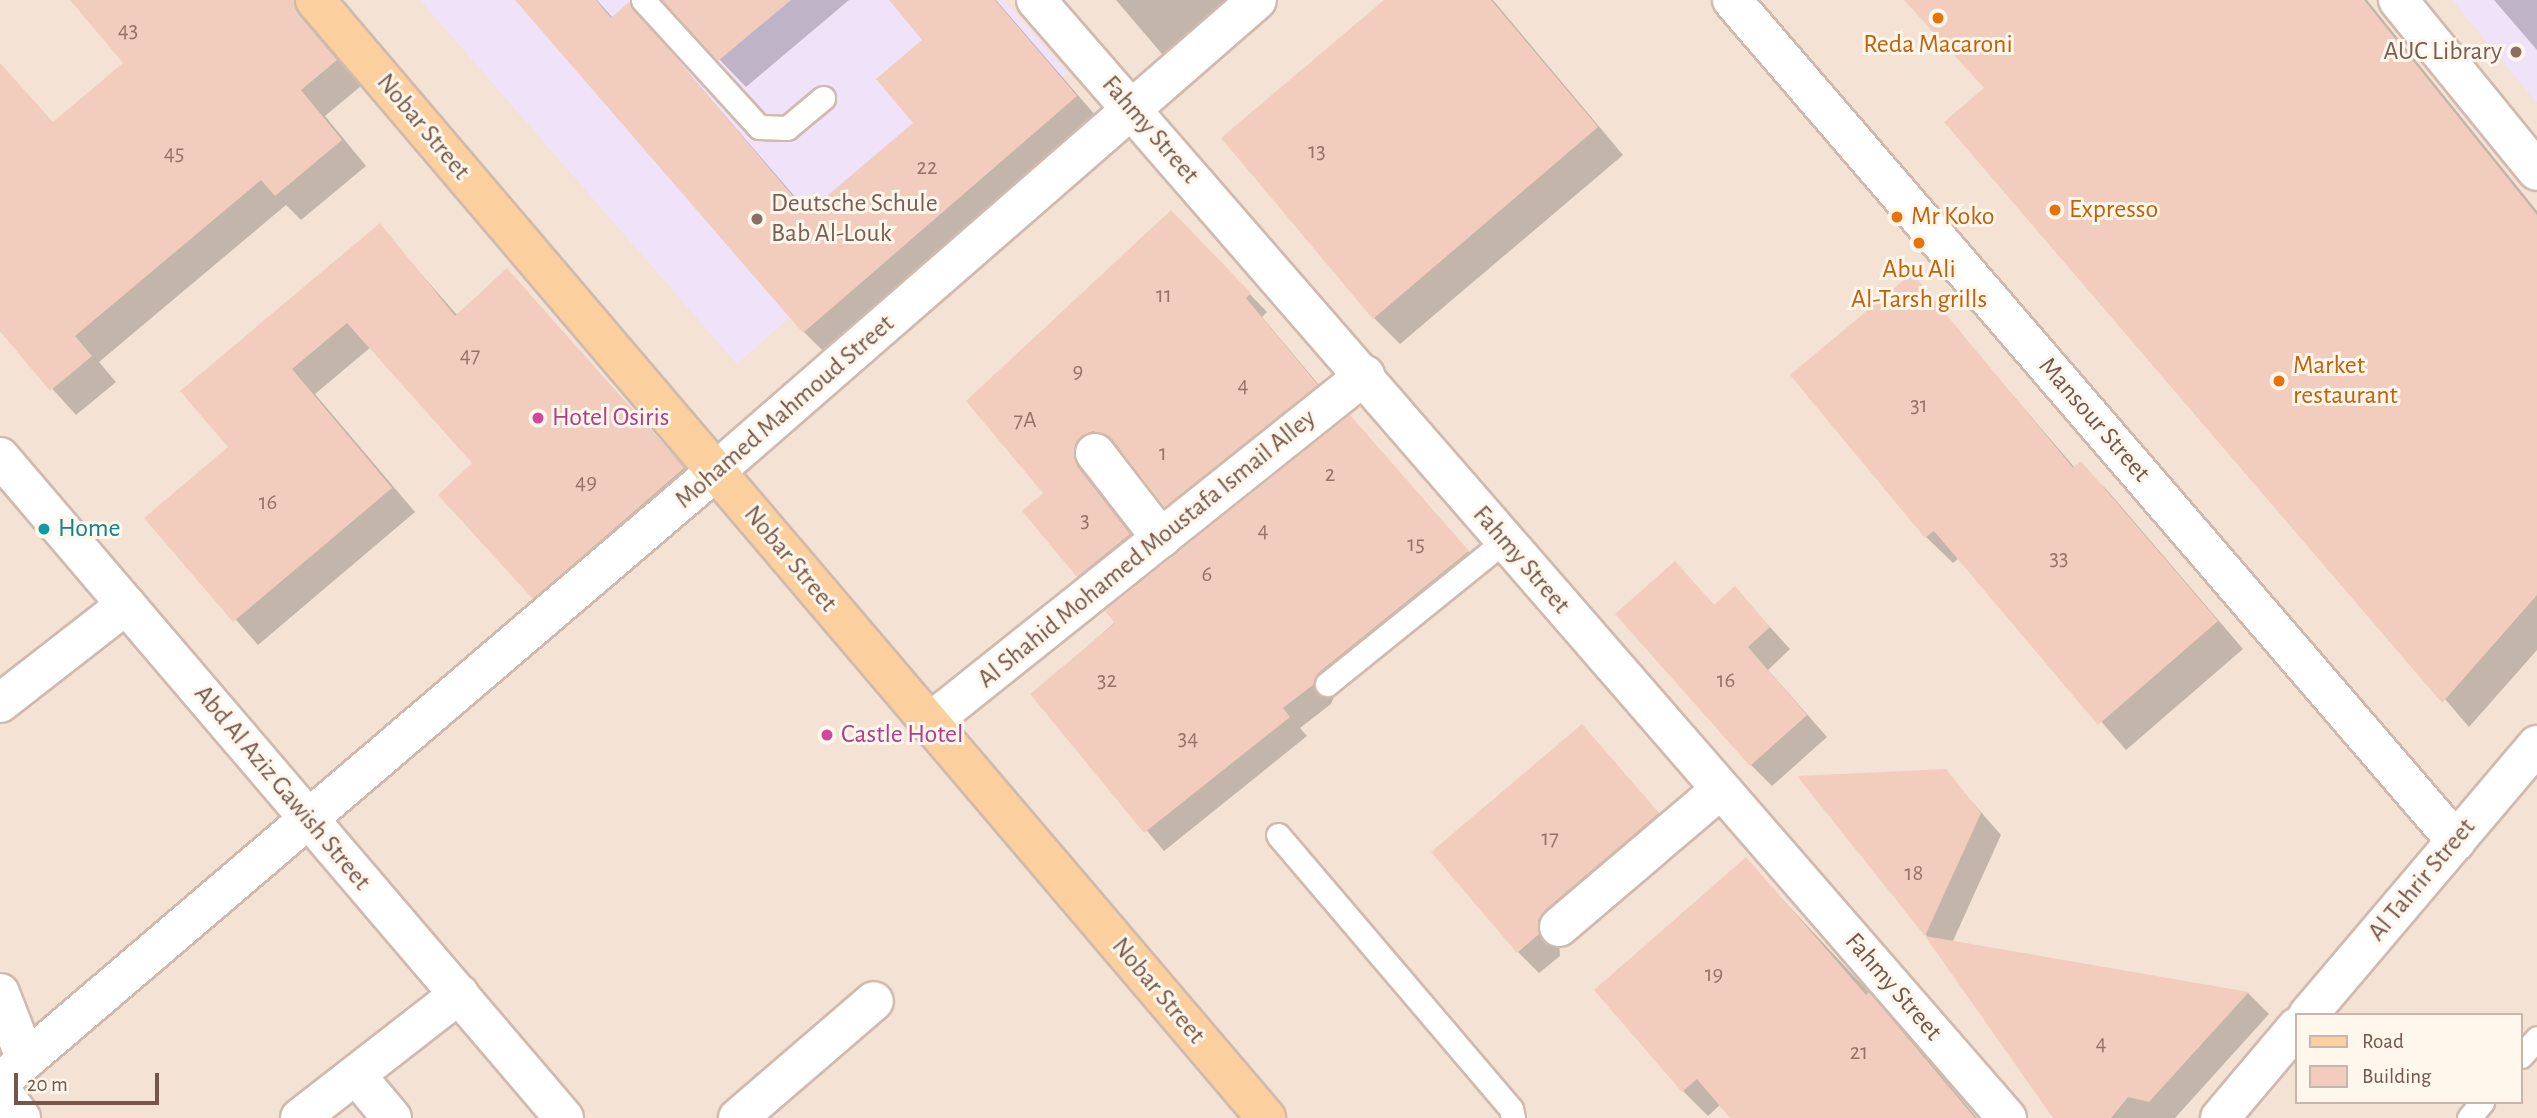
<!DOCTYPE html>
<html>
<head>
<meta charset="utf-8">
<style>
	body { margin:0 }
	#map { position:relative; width:2537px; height:1118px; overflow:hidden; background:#fcf2e6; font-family:"Alegreya Sans",sans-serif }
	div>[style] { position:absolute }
	.residential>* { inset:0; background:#f4e3d4 }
	.education>* { inset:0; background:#efe2f9 }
	.shadow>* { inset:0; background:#0003 }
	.building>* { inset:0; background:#f2cdbd }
	.roads { filter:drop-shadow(2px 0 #d0baae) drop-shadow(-2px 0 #d0baae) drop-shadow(0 2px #d0baae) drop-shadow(0 -2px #d0baae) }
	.lane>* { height:23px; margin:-11.5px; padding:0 11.5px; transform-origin:11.5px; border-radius:11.5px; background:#fff }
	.street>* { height:38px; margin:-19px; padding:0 19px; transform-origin:19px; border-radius:19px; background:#fff }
	.secondary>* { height:38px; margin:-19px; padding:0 19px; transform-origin:19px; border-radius:19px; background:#fff }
	.primary>* { height:38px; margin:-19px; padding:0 19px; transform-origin:19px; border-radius:19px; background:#fbd09e }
	.dots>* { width:19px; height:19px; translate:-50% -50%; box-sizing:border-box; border:4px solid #fff6ec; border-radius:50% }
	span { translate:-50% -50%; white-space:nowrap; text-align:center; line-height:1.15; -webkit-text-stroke:6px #fff6ec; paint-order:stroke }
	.number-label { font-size:23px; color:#957467 }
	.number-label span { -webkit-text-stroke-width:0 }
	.food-label { font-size:26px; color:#c56008 }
	.left { translate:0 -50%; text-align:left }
	.education-label { font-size:26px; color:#785e54 }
	.right { translate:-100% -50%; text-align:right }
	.street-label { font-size:26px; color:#76564a }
	.hotel-label { font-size:26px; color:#b23c85 }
	.culture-label { font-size:26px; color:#0d838f }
	.legend { position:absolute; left:2295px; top:1013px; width:228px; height:91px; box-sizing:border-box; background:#fff6ec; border:2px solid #c8b6ab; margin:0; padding:9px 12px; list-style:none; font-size:21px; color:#76564a }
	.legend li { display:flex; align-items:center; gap:14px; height:35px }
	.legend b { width:35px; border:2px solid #c8b6ab }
	.scale { position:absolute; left:14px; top:1073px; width:145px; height:32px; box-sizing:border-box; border:4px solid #76564a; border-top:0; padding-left:9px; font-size:21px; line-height:24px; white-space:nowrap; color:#76564a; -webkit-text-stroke:5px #fff6ec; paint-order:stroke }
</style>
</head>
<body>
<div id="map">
	<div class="residential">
		<i style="clip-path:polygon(evenodd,0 0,2537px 0,2537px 1118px,0 1118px,0 0,2297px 1015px,2521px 1015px,2521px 1102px,2297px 1102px,2297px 1015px)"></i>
	</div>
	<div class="education">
		<i style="clip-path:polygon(420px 0,1004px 0,1068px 73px,737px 364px)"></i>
		<i style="clip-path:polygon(2452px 0,2537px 0,2537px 103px)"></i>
	</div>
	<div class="shadow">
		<i style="clip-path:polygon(73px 0,297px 0,318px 25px,323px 41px,361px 86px,325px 116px,366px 166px,301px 220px,286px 205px,99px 362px,116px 382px,76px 415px,0 331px,0 68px,54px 124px,126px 63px)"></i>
		<i style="clip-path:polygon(546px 0,597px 0,613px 18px,629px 4px,809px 213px,916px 123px,925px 40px,891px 0,996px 0,1102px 123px,830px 358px,804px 332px)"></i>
		<i style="clip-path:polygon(662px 0,849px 0,746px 87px)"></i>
		<i style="clip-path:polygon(1116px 0,1243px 0,1168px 61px)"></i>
		<i style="clip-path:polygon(1386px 0,1493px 0,1623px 155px,1400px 344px,1374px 318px)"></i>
		<i style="clip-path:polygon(1906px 0,2367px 0,2537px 211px,2537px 650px,2469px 727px,1947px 122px,1986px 88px)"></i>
		<i style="clip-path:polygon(2494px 0,2537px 0,2537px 50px)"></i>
		<i style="clip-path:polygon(379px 226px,458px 316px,507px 270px,707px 493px,558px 621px,534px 597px,475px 463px,371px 347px,315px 394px,415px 512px,258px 645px,147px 518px,230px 447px)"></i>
		<i style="clip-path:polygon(1188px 230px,1267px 312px,1262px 317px,1334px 403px,1184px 523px,1126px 454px,1111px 448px,1092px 464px,1095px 485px,1147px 553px,1096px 593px,1078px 576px,1046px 493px)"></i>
		<i style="clip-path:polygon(1911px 276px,2075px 468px,2080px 464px,2107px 490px,2243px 649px,2126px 750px,1959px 558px,1953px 563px,1926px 537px)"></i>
		<i style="clip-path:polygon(1350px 417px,1486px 571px,1336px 692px,1331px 704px,1300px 728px,1307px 736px,1164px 851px,1033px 694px)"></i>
		<i style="clip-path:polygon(1675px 563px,1715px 606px,1735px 589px,1790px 649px,1768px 670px,1827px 737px,1772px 786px,1751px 765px)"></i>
		<i style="clip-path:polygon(1582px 726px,1679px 836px,1559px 942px,1560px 956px,1539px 973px,1518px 952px)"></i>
		<i style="clip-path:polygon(1945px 771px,2001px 835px,1952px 943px,2248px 993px,2269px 1014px,2175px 1118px,2055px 1118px,1926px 935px,1800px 778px)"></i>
		<i style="clip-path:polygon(1746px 860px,1894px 1019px,1977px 1118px,1733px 1118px,1721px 1104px,1708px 1116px,1683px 1091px)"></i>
	</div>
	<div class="building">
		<i style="clip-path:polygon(70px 0,294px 0,298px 14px,337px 60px,301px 90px,342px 140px,275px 196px,261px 180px,75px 336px,92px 356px,50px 391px,0 331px,0 63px,53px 122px,123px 63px)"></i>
		<i style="clip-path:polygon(515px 0,596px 0,611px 18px,629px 2px,807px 213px,913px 123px,876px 79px,922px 40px,889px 0,995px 0,1077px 96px,803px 333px)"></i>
		<i style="clip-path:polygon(662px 0,791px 0,718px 61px)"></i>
		<i style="clip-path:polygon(1384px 0,1491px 0,1598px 127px,1373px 319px,1221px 138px)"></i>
		<i style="clip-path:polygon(1904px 0,2364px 0,2537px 215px,2537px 595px,2442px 703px,1944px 122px,1984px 88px)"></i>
		<i style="clip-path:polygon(1171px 210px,1251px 293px,1246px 298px,1318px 385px,1165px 507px,1112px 439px,1093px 431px,1081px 436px,1075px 445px,1077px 466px,1130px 534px,1077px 577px,1022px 511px,1043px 493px,966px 401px)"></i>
		<i style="clip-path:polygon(380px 223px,455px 316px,507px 268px,684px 468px,533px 599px,438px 495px,472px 463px,347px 323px,292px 369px,392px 488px,233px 622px,144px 518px,228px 447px,180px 391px)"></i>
		<i style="clip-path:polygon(1912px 273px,2073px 468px,2081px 461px,2218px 621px,2098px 725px,1934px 531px,1925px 538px,1790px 375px)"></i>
		<i style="clip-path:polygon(1350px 415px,1469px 551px,1318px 673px,1313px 685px,1283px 708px,1290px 717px,1144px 833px,1030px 694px,1115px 623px,1105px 611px)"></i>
		<i style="clip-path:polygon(1675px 561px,1714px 605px,1735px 586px,1770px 627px,1748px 647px,1807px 715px,1750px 766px,1615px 614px)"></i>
		<i style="clip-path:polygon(1582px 724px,1659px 813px,1545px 910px,1538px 920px,1539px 934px,1517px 953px,1431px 852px)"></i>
		<i style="clip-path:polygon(1946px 769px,1981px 813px,1925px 936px,1797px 776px)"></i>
		<i style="clip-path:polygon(1746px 857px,1866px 995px,1869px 992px,1975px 1118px,1730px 1118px,1697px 1079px,1682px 1092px,1594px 990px)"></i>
		<i style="clip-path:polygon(1925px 936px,2249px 992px,2149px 1102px,2128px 1097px,2111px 1118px,2053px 1118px)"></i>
	</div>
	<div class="roads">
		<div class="lane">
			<i style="left:643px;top:0;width:172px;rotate:47.6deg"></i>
			<i style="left:759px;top:127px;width:28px;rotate:2deg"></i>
			<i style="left:787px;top:128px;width:47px;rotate:-39.8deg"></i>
			<i style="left:1327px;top:684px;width:228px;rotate:-38.9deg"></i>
			<i style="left:1278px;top:835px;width:360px;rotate:49.6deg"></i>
			<i style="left:1511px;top:1109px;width:9px;rotate:77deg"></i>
			<i style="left:2521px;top:1056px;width:24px;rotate:-48deg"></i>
			<i style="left:2469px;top:1118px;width:21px;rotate:-51deg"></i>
		</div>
		<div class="street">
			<i style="left:1036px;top:0;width:1481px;rotate:49.03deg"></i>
			<i style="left:2398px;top:0;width:220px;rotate:50.9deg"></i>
			<i style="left:1095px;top:453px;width:108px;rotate:52.2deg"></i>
			<i style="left:0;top:457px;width:869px;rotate:49.53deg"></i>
			<i style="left:0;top:703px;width:160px;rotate:-37.9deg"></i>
			<i style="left:929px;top:723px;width:558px;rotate:-38.6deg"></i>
			<i style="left:1559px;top:927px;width:211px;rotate:-40.4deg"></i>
			<i style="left:0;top:993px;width:72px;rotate:68.8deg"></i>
			<i style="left:356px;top:1075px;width:56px;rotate:50.1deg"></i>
			<i style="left:0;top:1089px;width:36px;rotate:54deg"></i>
			<i style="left:300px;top:1118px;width:202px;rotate:-37.9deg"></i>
			<i style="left:738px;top:1118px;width:179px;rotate:-40.7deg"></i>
		</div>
		<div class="secondary">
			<i style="left:1732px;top:0;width:1110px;rotate:49.28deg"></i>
			<i style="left:2308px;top:1015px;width:354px;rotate:-49.7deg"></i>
			<i style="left:0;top:1082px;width:941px;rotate:-40.48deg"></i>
			<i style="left:716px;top:471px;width:717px;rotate:-41.04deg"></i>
			<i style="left:2220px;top:1118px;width:119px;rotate:-49.8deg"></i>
		</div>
		<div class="primary">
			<i style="left:315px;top:0;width:1468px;rotate:49.61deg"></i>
		</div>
	</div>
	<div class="dots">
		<i style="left:1938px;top:18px;background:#e8710a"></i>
		<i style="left:2516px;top:52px;background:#8d6e63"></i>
		<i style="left:2055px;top:210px;background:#e8710a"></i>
		<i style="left:1897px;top:217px;background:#e8710a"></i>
		<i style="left:757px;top:219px;background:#8d6e63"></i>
		<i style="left:1919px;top:243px;background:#e8710a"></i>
		<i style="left:2279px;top:381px;background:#e8710a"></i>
		<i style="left:538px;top:418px;background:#d1479c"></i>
		<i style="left:44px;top:529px;background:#0f9aa8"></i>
		<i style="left:827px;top:735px;background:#d1479c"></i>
	</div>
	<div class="number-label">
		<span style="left:128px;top:31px">43</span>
		<span style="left:1317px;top:152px">13</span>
		<span style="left:174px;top:154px">45</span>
		<span style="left:927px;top:168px">22</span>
		<span style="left:1164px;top:296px">11</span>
		<span style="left:470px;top:356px">47</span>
		<span style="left:1078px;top:372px">9</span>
		<span style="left:1243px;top:386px">4</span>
		<span style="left:1919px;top:406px">31</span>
		<span style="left:1025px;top:421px">7A</span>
		<span style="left:1163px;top:454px">1</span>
		<span style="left:1330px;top:475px">2</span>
		<span style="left:586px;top:483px">49</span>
		<span style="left:268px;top:503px">16</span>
		<span style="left:1085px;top:521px">3</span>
		<span style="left:1263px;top:531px">4</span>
		<span style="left:1416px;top:545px">15</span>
		<span style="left:2059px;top:559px">33</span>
		<span style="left:1207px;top:575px">6</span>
		<span style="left:1107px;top:681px">32</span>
		<span style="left:1726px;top:681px">16</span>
		<span style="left:1188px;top:739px">34</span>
		<span style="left:1550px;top:839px">17</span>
		<span style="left:1914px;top:874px">18</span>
		<span style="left:1714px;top:975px">19</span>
		<span style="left:2101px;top:1044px">4</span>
		<span style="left:1859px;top:1053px">21</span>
	</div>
	<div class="food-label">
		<span style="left:1938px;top:45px">Reda Macaroni</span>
		<span class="left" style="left:2069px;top:210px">Expresso</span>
		<span class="left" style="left:1911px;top:217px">Mr Koko</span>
		<span style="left:1919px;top:285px">Abu Ali<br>Al-Tarsh grills</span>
		<span class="left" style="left:2293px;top:381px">Market<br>restaurant</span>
	</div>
	<div class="education-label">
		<span class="right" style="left:2502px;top:52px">AUC Library</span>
		<span class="left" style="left:771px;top:219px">Deutsche Schule<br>Bab Al-Louk</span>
	</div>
	<div class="street-label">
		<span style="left:423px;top:127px;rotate:50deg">Nobar Street</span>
		<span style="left:1150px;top:130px;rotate:49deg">Fahmy Street</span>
		<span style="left:785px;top:412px;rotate:-41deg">Mohamed Mahmoud Street</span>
		<span style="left:2094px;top:420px;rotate:49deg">Mansour Street</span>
		<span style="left:1147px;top:549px;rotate:-39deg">Al Shahid Mohamed Moustafa Ismail Alley</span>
		<span style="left:790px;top:559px;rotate:50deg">Nobar Street</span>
		<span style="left:1521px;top:560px;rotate:49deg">Fahmy Street</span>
		<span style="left:282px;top:788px;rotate:50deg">Abd Al Aziz Gawish Street</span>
		<span style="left:2422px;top:880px;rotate:-50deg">Al Tahrir Street</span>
		<span style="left:1893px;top:987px;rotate:49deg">Fahmy Street</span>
		<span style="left:1158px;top:991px;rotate:50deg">Nobar Street</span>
	</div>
	<div class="hotel-label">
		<span class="left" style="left:552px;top:418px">Hotel Osiris</span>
		<span class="left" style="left:841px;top:735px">Castle Hotel</span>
	</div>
	<div class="culture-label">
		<span class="left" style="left:58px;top:529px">Home</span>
	</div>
	<ul class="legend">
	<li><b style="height:9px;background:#fbd09e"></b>Road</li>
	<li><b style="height:19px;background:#f2cdbd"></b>Building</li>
	</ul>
	<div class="scale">20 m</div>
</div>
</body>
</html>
